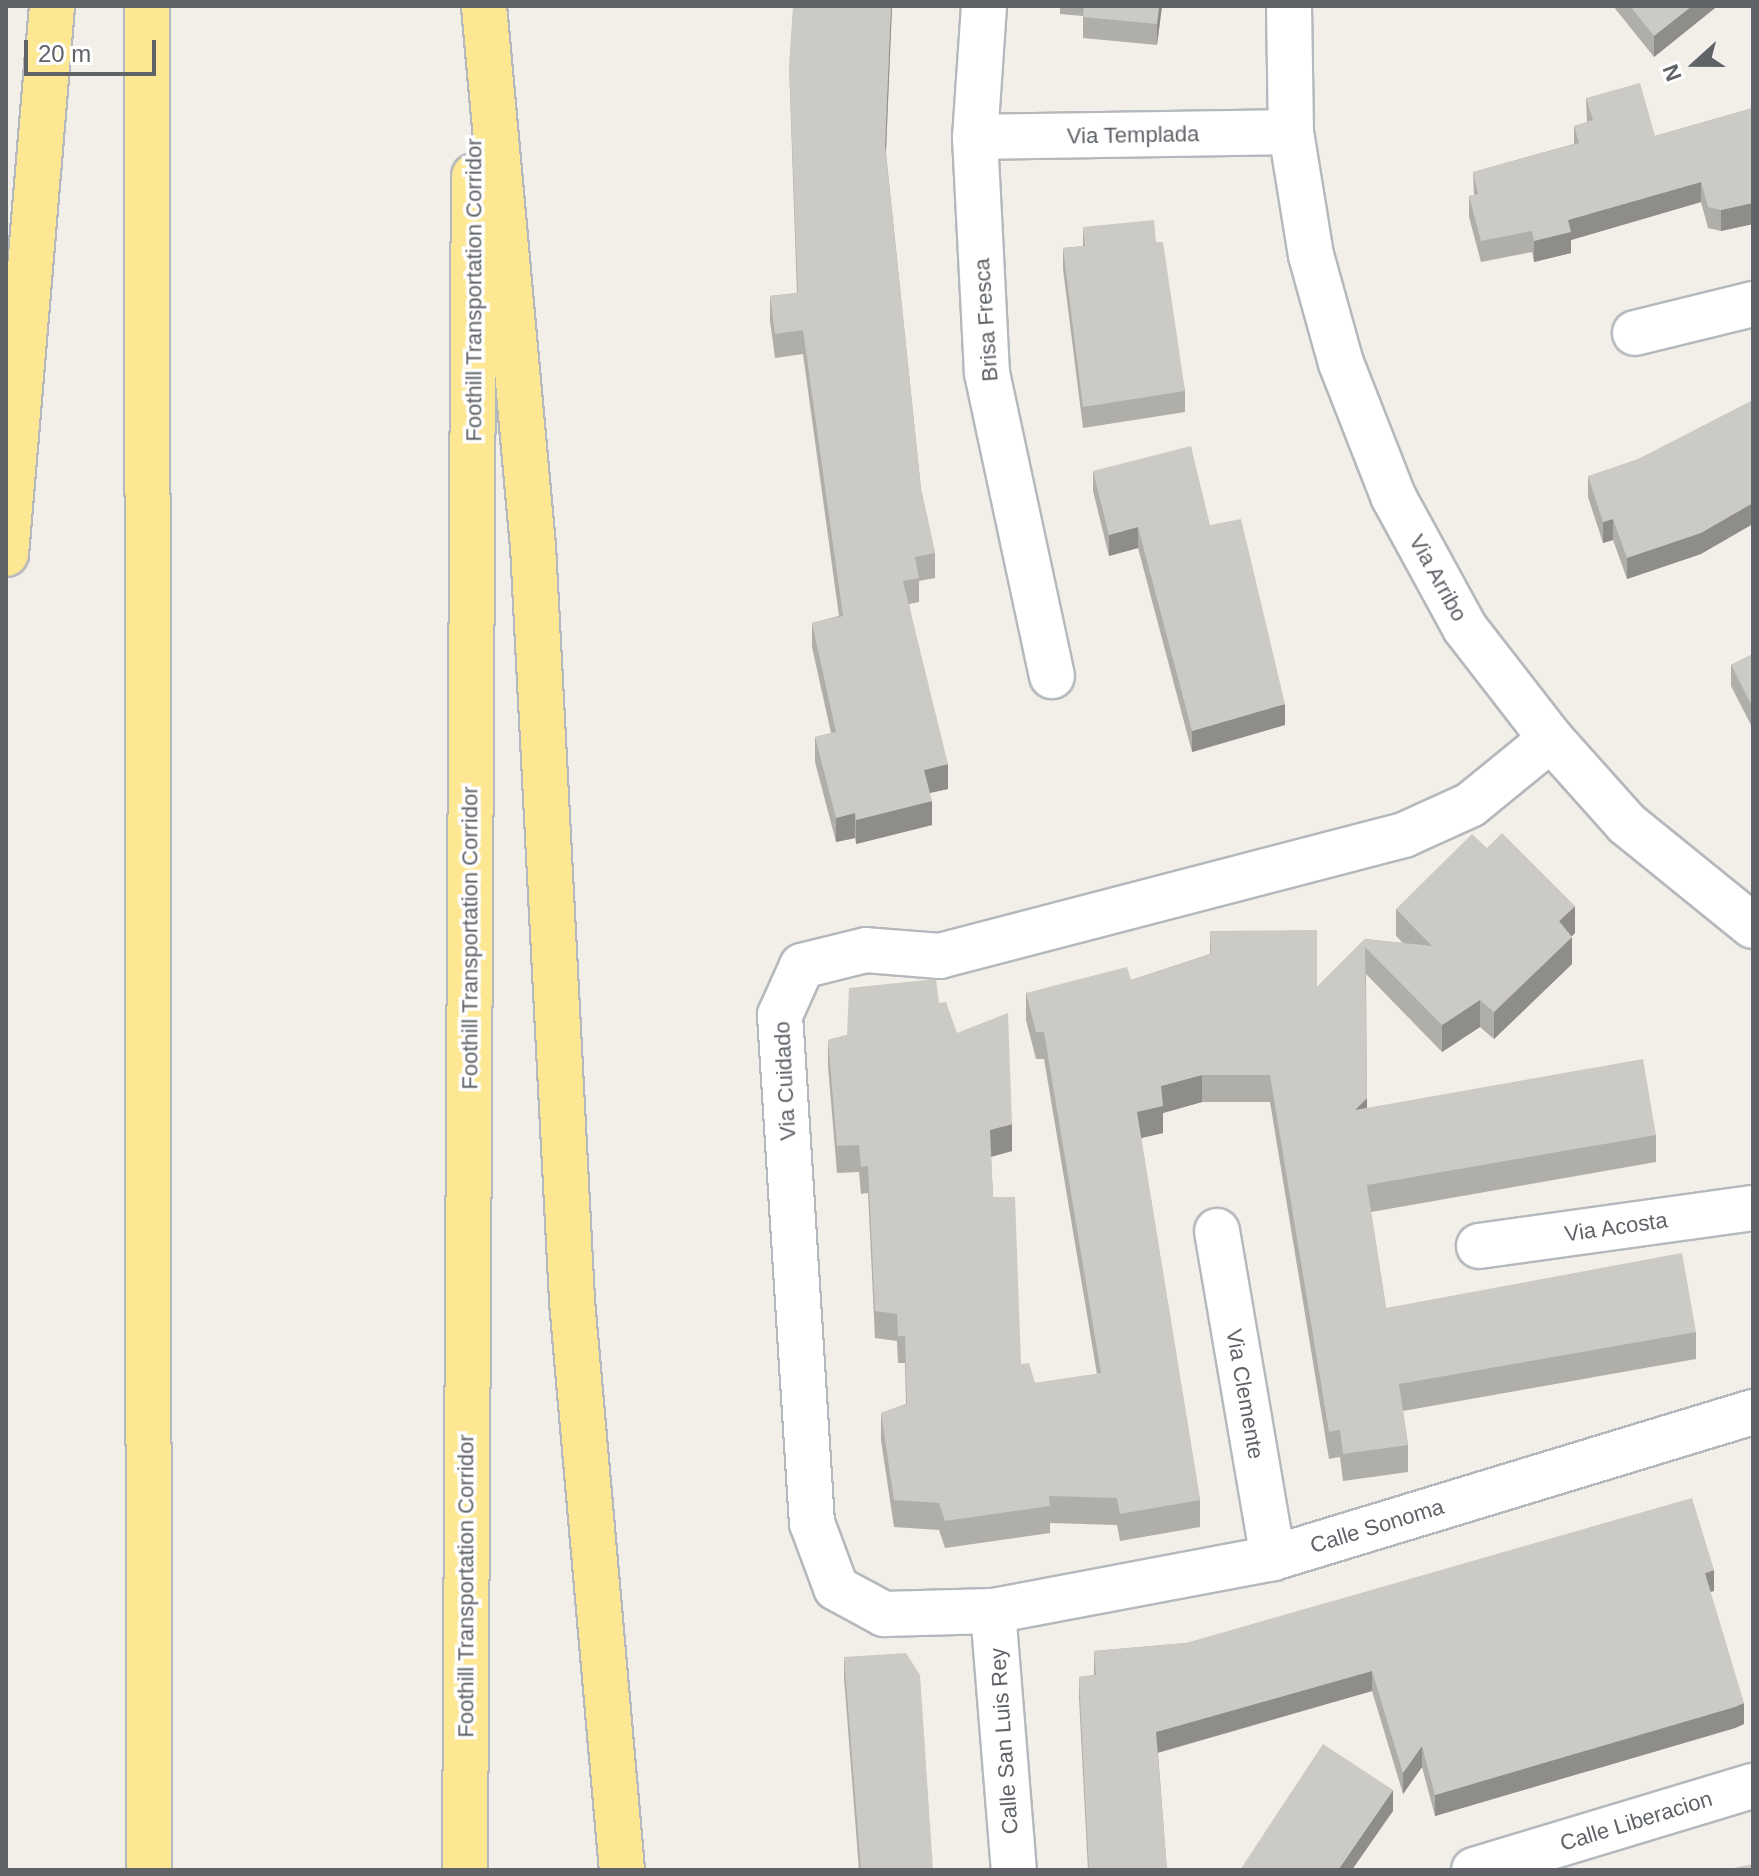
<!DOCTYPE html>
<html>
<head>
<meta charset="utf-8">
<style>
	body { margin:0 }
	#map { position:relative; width:1759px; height:1876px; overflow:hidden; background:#f1efe8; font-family:Arial,sans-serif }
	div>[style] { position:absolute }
	.roads { filter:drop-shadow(2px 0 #b5b8bc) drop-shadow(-2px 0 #b5b8bc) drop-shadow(0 2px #b5b8bc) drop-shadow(0 -2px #b5b8bc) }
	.minor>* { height:44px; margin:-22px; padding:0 22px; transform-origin:22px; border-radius:22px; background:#fff }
	.highway>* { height:44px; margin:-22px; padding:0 22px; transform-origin:22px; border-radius:22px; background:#fde793 }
	.wall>* { inset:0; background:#afaea9 }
	.shaded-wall>* { inset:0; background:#8f8d8a }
	.building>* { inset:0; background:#cccac5 }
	span { translate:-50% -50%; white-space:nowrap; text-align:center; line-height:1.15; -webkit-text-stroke:7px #fff; paint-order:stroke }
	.street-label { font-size:22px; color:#5f6368 }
	.frame { position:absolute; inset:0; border:8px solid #5f6368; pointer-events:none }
	.north { position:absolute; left:1655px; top:24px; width:80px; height:80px; -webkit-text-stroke:6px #fff; paint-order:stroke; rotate:249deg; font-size:22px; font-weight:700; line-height:32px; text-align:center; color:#5f6368 }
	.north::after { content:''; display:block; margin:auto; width:28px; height:36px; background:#5f6368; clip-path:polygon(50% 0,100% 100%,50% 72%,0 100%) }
	.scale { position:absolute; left:24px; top:40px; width:132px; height:36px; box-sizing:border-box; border:4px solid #5f6368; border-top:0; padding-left:10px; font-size:24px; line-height:28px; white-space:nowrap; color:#5f6368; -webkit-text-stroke:6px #fff; paint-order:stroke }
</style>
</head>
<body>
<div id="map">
	<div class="roads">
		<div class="minor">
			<i style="left:984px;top:6px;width:131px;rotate:93.9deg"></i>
			<i style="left:975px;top:137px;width:236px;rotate:87.1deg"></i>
			<i style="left:987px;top:373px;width:310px;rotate:77.9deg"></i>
			<i style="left:1289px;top:6px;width:126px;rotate:89.1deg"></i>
			<i style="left:1291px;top:132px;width:125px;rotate:80.8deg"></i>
			<i style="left:1311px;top:255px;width:112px;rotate:74.5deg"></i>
			<i style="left:1341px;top:363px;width:143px;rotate:68.6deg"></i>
			<i style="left:1393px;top:496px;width:150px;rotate:61.4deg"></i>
			<i style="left:1465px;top:628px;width:140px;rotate:52.2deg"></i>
			<i style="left:1551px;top:739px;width:114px;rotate:48.2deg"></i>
			<i style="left:1627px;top:824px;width:162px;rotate:39deg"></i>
			<i style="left:975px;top:137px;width:316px;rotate:-0.9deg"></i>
			<i style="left:1635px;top:333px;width:122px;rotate:-13.8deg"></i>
			<i style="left:1551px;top:739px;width:104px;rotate:140.8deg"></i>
			<i style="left:1470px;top:805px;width:72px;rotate:155.6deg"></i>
			<i style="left:1404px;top:835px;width:480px;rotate:165.4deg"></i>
			<i style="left:940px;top:956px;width:74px;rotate:-175.4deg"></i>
			<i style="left:866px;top:950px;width:66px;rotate:166deg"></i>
			<i style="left:802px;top:966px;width:54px;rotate:114.2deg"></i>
			<i style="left:780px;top:1015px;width:509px;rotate:86.4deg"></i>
			<i style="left:812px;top:1523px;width:69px;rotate:69.7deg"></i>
			<i style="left:836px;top:1588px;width:55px;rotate:28.4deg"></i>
			<i style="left:884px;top:1614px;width:109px;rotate:-1.6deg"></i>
			<i style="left:993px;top:1611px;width:285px;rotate:-10.7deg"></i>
			<i style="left:1273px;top:1558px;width:502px;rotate:-16.92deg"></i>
			<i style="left:1217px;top:1231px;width:332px;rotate:80.3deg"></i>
			<i style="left:1479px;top:1246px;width:277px;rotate:-7.9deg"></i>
			<i style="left:993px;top:1611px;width:260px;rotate:85.4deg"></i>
			<i style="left:1474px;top:1870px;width:291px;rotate:-16.8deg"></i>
		</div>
		<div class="highway">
			<i style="left:147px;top:6px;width:1864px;rotate:89.94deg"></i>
			<i style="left:484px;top:6px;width:542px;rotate:84.82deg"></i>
			<i style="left:533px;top:546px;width:756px;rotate:87.04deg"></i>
			<i style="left:572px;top:1301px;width:571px;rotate:84.98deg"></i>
			<i style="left:6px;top:554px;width:550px;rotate:-85.2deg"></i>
			<i style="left:465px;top:1870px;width:1694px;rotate:-89.7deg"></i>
		</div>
	</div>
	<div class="wall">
		<i style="clip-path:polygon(892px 6px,886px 153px,921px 489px,935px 553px,935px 578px,919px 581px,919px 602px,909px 604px,948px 789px,930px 793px,932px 825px,856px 844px,855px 838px,836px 842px,815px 762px,815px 737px,831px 733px,812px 647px,812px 623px,839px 616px,803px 354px,775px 358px,770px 321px,770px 296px,797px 293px,789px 65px)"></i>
		<i style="clip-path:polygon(1060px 6px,1162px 6px,1157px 45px,1083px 38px,1083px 16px,1060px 14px)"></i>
		<i style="clip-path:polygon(1613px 6px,1715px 6px,1715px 8px,1654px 57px)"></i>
		<i style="clip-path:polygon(1586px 98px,1655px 136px,1753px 108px,1753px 224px,1721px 231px,1708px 228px,1701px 202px,1571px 240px,1571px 253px,1534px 262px,1532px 252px,1481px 262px,1469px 217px,1469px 196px,1474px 195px,1473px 172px,1574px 144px,1574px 126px,1587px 122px)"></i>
		<i style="clip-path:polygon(1083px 227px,1156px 242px,1185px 391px,1185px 412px,1083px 428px,1063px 269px,1063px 248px,1083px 246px)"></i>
		<i style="clip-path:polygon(1093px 471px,1210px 525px,1285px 725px,1192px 752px,1138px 548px,1109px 556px,1093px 491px)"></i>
		<i style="clip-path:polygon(1588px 476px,1701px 554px,1627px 579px,1613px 540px,1603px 543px,1588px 497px)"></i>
		<i style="clip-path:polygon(1753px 654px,1753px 729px,1731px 686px,1731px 665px)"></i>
		<i style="clip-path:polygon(1396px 909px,1575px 933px,1571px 937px,1572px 964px,1494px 1039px,1480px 1027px,1442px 1052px,1366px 974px,1367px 1108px,1656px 1135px,1656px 1162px,1371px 1212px,1386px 1308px,1696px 1332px,1696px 1359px,1403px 1411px,1408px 1445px,1408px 1472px,1343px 1481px,1340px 1457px,1329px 1459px,1270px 1102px,1202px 1102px,1163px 1113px,1163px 1133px,1141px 1138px,1200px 1500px,1200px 1527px,1120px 1541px,1117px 1525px,1050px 1523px,1050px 1533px,945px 1548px,939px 1530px,894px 1527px,881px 1440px,881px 1413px,906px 1404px,905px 1363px,898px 1363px,897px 1341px,875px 1338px,868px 1193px,861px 1194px,859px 1172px,837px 1173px,828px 1066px,828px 1040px,847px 1035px,939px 1003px,957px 1033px,1012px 1151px,991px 1157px,993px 1197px,1021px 1364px,1035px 1383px,1097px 1374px,1044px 1059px,1036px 1059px,1026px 1020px,1026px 993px,1131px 980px,1210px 954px,1210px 931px,1317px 987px,1365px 939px,1403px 943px,1396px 936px)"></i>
		<i style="clip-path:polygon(1714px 1591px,1710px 1592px,1744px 1724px,1735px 1728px,1435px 1816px,1422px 1767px,1403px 1794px,1372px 1691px,1158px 1753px,1167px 1870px,1088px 1870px,1079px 1698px,1079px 1677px,1094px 1675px,1094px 1651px,1186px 1643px)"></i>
		<i style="clip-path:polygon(844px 1657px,933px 1870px,859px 1870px,844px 1678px)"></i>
	</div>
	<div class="shaded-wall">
		<i style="clip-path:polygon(891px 6px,892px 6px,885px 171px,885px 146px)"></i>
		<i style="clip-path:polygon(1159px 6px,1162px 6px,1157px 45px,1157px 24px)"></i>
		<i style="clip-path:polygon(1692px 6px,1715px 6px,1715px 8px,1654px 57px,1654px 36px)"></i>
		<i style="clip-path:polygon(1701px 182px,1701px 202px,1571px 240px,1571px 253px,1534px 262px,1534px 241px,1568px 220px)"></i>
		<i style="clip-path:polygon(1753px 203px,1753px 224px,1721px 231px,1721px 210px)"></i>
		<i style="clip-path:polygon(1753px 503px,1753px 524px,1701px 554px,1627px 579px,1627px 558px)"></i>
		<i style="clip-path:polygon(1613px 519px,1613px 540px,1603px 543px,1603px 522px)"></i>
		<i style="clip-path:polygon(1138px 527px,1138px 548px,1109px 556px,1109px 535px)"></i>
		<i style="clip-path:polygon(1285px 704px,1285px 725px,1192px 752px,1192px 731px)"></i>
		<i style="clip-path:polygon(948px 764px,948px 789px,924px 794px,924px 770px)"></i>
		<i style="clip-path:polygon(932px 801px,932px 825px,856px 844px,856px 820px)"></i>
		<i style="clip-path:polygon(855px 813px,855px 838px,836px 842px,836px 818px)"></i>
		<i style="clip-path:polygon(1575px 906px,1575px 933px,1559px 948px,1559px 921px)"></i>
		<i style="clip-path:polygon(1572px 937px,1572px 964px,1494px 1039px,1494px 1012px)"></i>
		<i style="clip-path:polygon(1480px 1000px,1480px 1027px,1442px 1052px,1442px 1025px)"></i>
		<i style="clip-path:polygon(1202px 1075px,1202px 1102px,1163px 1113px,1163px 1133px,1137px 1139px,1137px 1112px,1161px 1086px)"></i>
		<i style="clip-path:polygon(1367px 1098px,1367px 1125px,1355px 1110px)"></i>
		<i style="clip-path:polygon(1012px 1124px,1012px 1151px,990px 1157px,990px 1130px)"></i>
		<i style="clip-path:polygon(1714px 1570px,1714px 1591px,1705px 1593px,1705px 1573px)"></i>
		<i style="clip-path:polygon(1372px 1671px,1372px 1691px,1156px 1753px,1156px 1732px)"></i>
		<i style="clip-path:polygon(1744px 1703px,1744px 1724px,1735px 1728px,1435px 1816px,1435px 1795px)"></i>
		<i style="clip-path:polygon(1422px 1746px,1422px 1767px,1403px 1794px,1403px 1773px)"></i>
		<i style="clip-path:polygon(1393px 1790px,1393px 1811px,1352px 1870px,1338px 1870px)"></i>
	</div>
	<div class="building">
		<i style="clip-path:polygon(793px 6px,891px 6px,885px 146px,921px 489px,935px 553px,915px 557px,919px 578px,903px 581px,948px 764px,924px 770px,932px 801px,856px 820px,855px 813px,836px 818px,815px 737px,836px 732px,812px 623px,843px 616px,803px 330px,775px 334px,770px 296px,798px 293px,789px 65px)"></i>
		<i style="clip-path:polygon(1084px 6px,1159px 6px,1157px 24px,1083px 17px)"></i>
		<i style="clip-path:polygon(1630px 6px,1692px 6px,1654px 36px)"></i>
		<i style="clip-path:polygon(1640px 83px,1655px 136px,1753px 108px,1753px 203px,1721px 210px,1708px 207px,1701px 182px,1568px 220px,1571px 232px,1534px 241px,1532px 231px,1481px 241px,1469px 196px,1478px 194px,1473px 172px,1579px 143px,1574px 126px,1593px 120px,1586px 98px)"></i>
		<i style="clip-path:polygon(1154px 220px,1156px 242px,1163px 242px,1185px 391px,1083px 407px,1063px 248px,1085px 246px,1083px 227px)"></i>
		<i style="clip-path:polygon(1753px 400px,1753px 503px,1701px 533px,1627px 558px,1613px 519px,1603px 522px,1588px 476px,1638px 459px)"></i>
		<i style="clip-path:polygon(1191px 446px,1210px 525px,1241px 519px,1285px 704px,1192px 731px,1138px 527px,1109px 535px,1093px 471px)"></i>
		<i style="clip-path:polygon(1753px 654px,1753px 708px,1731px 665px)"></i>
		<i style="clip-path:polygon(1502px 833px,1575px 906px,1559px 921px,1572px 937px,1494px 1012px,1480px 1000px,1442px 1025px,1365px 947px,1367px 1098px,1355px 1110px,1643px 1059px,1656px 1135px,1367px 1185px,1386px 1308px,1682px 1253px,1696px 1332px,1399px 1384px,1408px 1445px,1343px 1454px,1340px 1430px,1329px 1432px,1270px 1075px,1202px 1075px,1161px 1086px,1163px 1106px,1137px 1112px,1200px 1500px,1120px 1514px,1117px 1498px,1049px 1496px,1050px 1506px,945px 1521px,939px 1503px,894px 1500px,881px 1413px,907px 1404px,905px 1336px,898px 1336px,897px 1314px,875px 1311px,868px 1166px,861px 1167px,859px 1145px,837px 1146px,828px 1040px,847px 1035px,849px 988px,936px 979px,939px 1003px,946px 1002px,957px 1033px,1008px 1013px,1012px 1124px,990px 1130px,993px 1197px,1015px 1197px,1021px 1364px,1029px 1363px,1035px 1383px,1101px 1373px,1044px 1032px,1036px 1032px,1026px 993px,1127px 967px,1131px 980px,1211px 954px,1210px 931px,1317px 930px,1317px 987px,1365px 939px,1432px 946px,1396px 909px,1472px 834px,1487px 848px)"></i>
		<i style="clip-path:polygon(1692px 1498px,1714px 1570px,1705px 1573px,1744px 1703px,1735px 1707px,1435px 1795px,1422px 1746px,1403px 1773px,1372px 1671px,1156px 1732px,1167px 1870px,1089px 1870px,1079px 1677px,1096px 1675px,1094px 1651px,1186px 1643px)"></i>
		<i style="clip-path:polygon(906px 1653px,920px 1675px,933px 1870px,861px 1870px,844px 1657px)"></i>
		<i style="clip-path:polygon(1323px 1744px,1393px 1790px,1338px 1870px,1240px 1870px)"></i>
		<i style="clip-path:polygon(1753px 1864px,1753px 1870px,1724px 1870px)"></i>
	</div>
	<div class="street-label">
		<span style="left:1133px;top:135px;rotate:-1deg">Via Templada</span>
		<span style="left:474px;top:290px;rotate:-90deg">Foothill Transportation Corridor</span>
		<span style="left:986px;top:320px;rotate:-94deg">Brisa Fresca</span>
		<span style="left:1438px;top:578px;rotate:61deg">Via Arribo</span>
		<span style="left:470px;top:938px;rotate:-90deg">Foothill Transportation Corridor</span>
		<span style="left:785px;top:1081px;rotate:-93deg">Via Cuidado</span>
		<span style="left:1616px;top:1227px;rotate:-8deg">Via Acosta</span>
		<span style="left:1245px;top:1394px;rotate:80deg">Via Clemente</span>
		<span style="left:1377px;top:1526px;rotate:-17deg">Calle Sonoma</span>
		<span style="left:466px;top:1586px;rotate:-90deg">Foothill Transportation Corridor</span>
		<span style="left:1004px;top:1741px;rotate:-94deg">Calle San Luis Rey</span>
		<span style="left:1636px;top:1821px;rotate:-17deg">Calle Liberacion</span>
	</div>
	<div class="frame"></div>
	<div class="north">N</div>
	<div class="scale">20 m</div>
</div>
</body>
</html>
